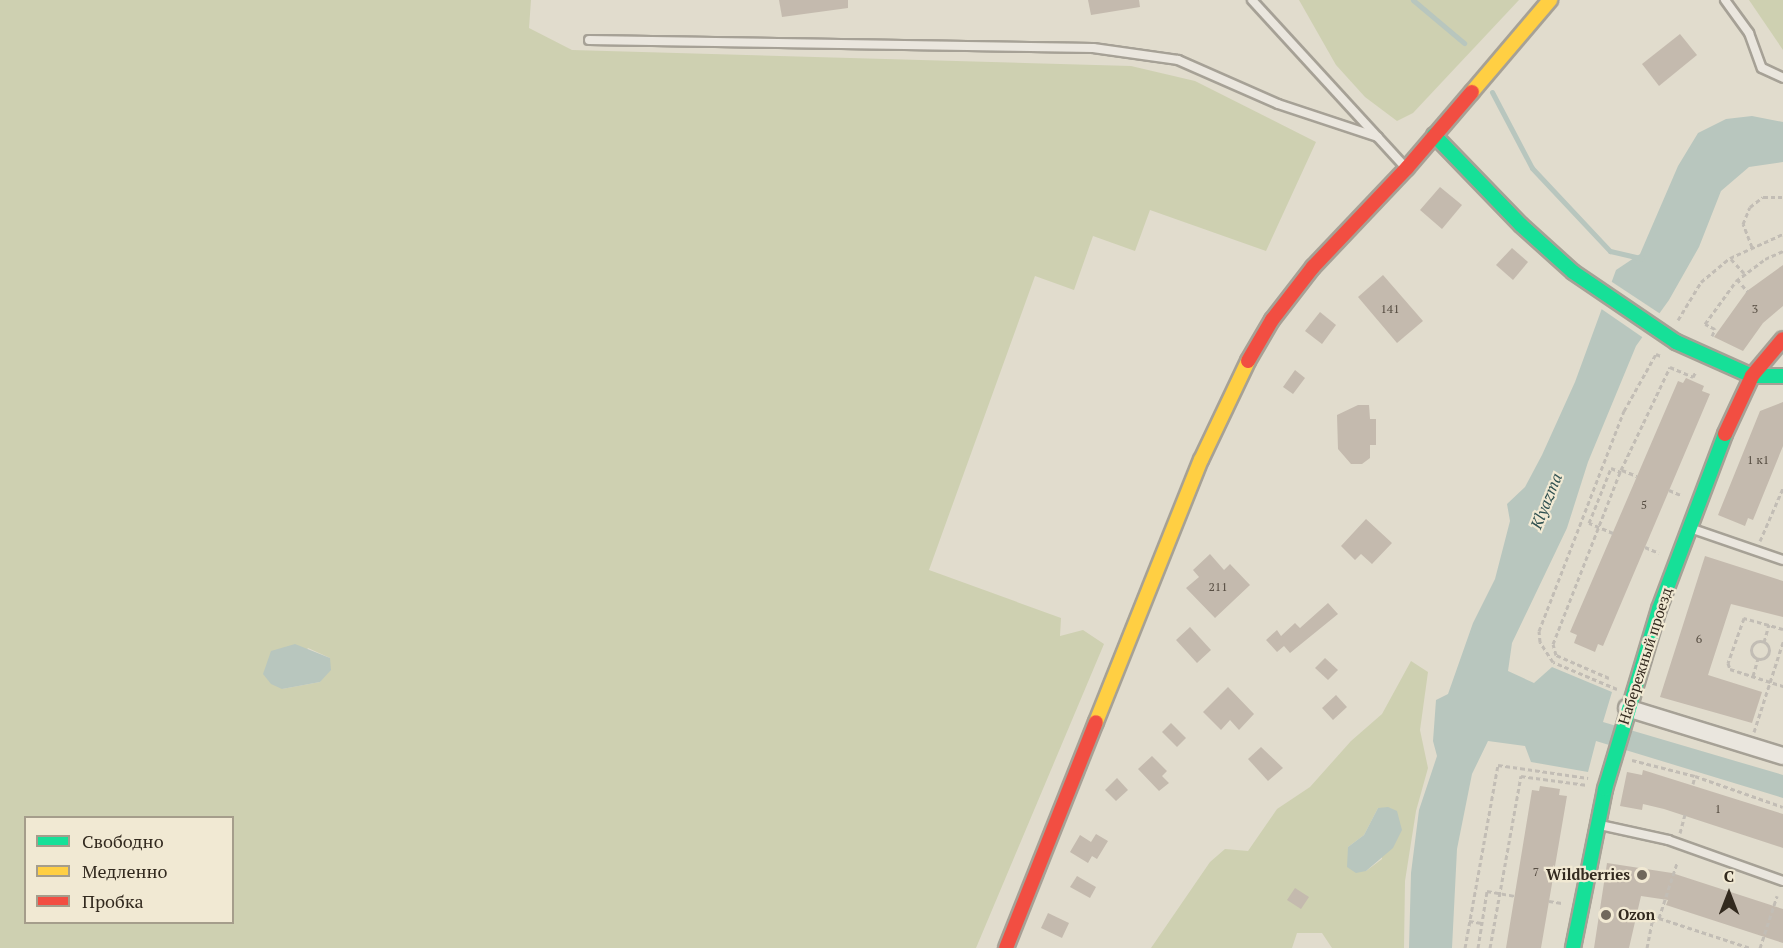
<!DOCTYPE html>
<html>
<head>
<meta charset="utf-8">
<style>
	body { margin:0 }
	#map { position:relative; width:1783px; height:948px; overflow:hidden; background:#e1dccd; font-family:"PT Serif",serif }
	div>[style] { position:absolute }
	.green>* { inset:0; background:#ced0b1 }
	.water>* { inset:0; background:#b8c6be }
	.pier>* { inset:0; background:#e1dccd }
	.stream>* { height:5px; margin:-2.5px; padding:0 2.5px; transform-origin:2.5px; border-radius:2.5px; background:#b8c6be }
	.building>* { inset:0; background:#c4baae }
	.path>* { height:3px; margin-top:-1.5px; transform-origin:0; background:repeating-linear-gradient(90deg,#c2bdb5 0 4.5px,transparent 0 7.5px) }
	.path>.ring { margin:-1.5px; padding:0; box-sizing:content-box; background:none; border:3px solid #c2bdb5; border-radius:50% }
	.roads { filter:drop-shadow(2px 0 #a6a196) drop-shadow(-2px 0 #a6a196) drop-shadow(0 2px #a6a196) drop-shadow(0 -2px #a6a196) }
	.lane>* { height:8px; margin:-4px; padding:0 4px; transform-origin:4px; border-radius:4px; background:#eae6de }
	.street>* { height:16px; margin:-8px; padding:0 8px; transform-origin:8px; border-radius:8px; background:#eae6de }
	.fast>* { height:14px; margin:-7px; padding:0 7px; transform-origin:7px; border-radius:7px; background:#16e098 }
	.slow>* { height:14px; margin:-7px; padding:0 7px; transform-origin:7px; border-radius:7px; background:#ffcf43 }
	.jam>* { height:14px; margin:-7px; padding:0 7px; transform-origin:7px; border-radius:7px; background:#f24e42 }
	.dots>* { width:16px; height:16px; translate:-50% -50%; box-sizing:border-box; border:3px solid #f1e9d3; border-radius:50% }
	span { translate:-50% -50%; white-space:nowrap; text-align:center; line-height:1.15; -webkit-text-stroke:4.5px #f1e9d3; paint-order:stroke }
	.number-label { font-size:12px; color:#574e43 }
	.number-label span { -webkit-text-stroke-width:0 }
	.street-label { font-size:15px; color:#332a1f }
	.poi-label { font-size:15px; color:#332a1f; font-weight:700 }
	.right { translate:-100% -50%; text-align:right }
	.left { translate:0 -50%; text-align:left }
	.water-label { font-size:16px; color:#305150; font-style:italic }
	.legend { position:absolute; left:24px; top:816px; width:210px; height:108px; box-sizing:border-box; background:#f1e9d3; border:2px solid #a59d8b; margin:0; padding:8px 10px; list-style:none; font-size:18px; color:#332a1f }
	.legend li { display:flex; align-items:center; gap:12px; height:30px }
	.legend b { width:30px; border:2px solid #a59d8b }
	.north { position:absolute; left:1699px; top:864px; width:60px; height:60px; -webkit-text-stroke:4px #f1e9d3; paint-order:stroke; rotate:0deg; font-size:16px; font-weight:700; line-height:24px; text-align:center; color:#332a1f }
	.north::after { content:''; display:block; margin:auto; width:21px; height:27px; background:#332a1f; clip-path:polygon(50% 0,100% 100%,50% 72%,0 100%) }
</style>
</head>
<body>
<div id="map">
	<div class="green">
		<i style="clip-path:polygon(evenodd,0 0,531px 0,529px 28px,572px 50px,1131px 66px,1195px 81px,1316px 142px,1266px 251px,1150px 210px,1135px 251px,1093px 236px,1074px 290px,1035px 276px,929px 570px,1061px 618px,1060px 636px,1083px 630px,1104px 644px,976px 948px,0 948px,0 0,308px 648px,330px 658px,320px 682px,282px 689px,308px 648px,0 0,26px 818px,232px 818px,232px 922px,26px 922px,26px 818px)"></i>
		<i style="clip-path:polygon(1299px 0,1519px 0,1413px 113px,1397px 121px,1365px 97px,1336px 65px)"></i>
		<i style="clip-path:polygon(1749px 0,1783px 0,1783px 50px)"></i>
		<i style="clip-path:polygon(evenodd,1411px 661px,1428px 672px,1420px 730px,1428px 768px,1416px 811px,1405px 881px,1404px 948px,1332px 948px,1322px 933px,1297px 933px,1292px 948px,1151px 948px,1210px 862px,1225px 849px,1248px 851px,1277px 809px,1310px 787px,1351px 741px,1382px 714px,1411px 661px,1378px 808px,1382px 859px,1366px 871px,1348px 847px,1364px 835px,1378px 808px)"></i>
	</div>
	<div class="water">
		<i style="clip-path:polygon(1752px 116px,1783px 122px,1783px 162px,1749px 167px,1721px 191px,1699px 247px,1669px 300px,1636px 346px,1588px 462px,1567px 528px,1512px 643px,1508px 671px,1534px 683px,1552px 667px,1612px 692px,1603px 722px,1783px 775px,1783px 798px,1596px 741px,1588px 772px,1531px 762px,1525px 746px,1488px 741px,1472px 774px,1457px 849px,1452px 948px,1409px 948px,1411px 873px,1419px 810px,1437px 756px,1433px 741px,1436px 700px,1448px 694px,1473px 623px,1495px 579px,1510px 521px,1507px 504px,1525px 487px,1542px 455px,1575px 382px,1616px 270px,1640px 254px,1678px 166px,1698px 133px,1726px 119px)"></i>
		<i style="clip-path:polygon(295px 644px,330px 658px,331px 670px,320px 682px,282px 689px,271px 684px,263px 674px,271px 651px)"></i>
		<i style="clip-path:polygon(1388px 807px,1397px 811px,1402px 830px,1393px 848px,1366px 871px,1356px 873px,1347px 867px,1348px 847px,1364px 835px,1378px 808px)"></i>
	</div>
	<div class="pier">
		<i style="clip-path:polygon(1609px 280px,1662px 315px,1645px 339px,1600px 308px)"></i>
	</div>
	<div class="stream">
		<i style="left:1413px;top:0;width:67px;rotate:40.1deg"></i>
		<i style="left:1492px;top:92px;width:86px;rotate:62.2deg"></i>
		<i style="left:1532px;top:168px;width:114px;rotate:46.8deg"></i>
		<i style="left:1610px;top:251px;width:32px;rotate:13deg"></i>
	</div>
	<div class="building">
		<i style="clip-path:polygon(779px 0,848px 0,848px 8px,782px 17px)"></i>
		<i style="clip-path:polygon(1088px 0,1139px 0,1140px 7px,1091px 15px)"></i>
		<i style="clip-path:polygon(1680px 34px,1697px 55px,1659px 86px,1642px 64px)"></i>
		<i style="clip-path:polygon(1440px 187px,1462px 205px,1442px 229px,1420px 210px)"></i>
		<i style="clip-path:polygon(1512px 248px,1528px 262px,1513px 280px,1496px 265px)"></i>
		<i style="clip-path:polygon(1783px 265px,1783px 306px,1763px 323px,1743px 351px,1714px 337px,1747px 291px)"></i>
		<i style="clip-path:polygon(1383px 275px,1423px 321px,1397px 343px,1358px 297px)"></i>
		<i style="clip-path:polygon(1320px 312px,1336px 325px,1322px 344px,1305px 331px)"></i>
		<i style="clip-path:polygon(1295px 370px,1305px 378px,1293px 394px,1283px 387px)"></i>
		<i style="clip-path:polygon(1686px 378px,1704px 386px,1702px 391px,1710px 394px,1603px 646px,1598px 644px,1595px 652px,1574px 643px,1577px 635px,1570px 632px,1678px 381px,1683px 383px)"></i>
		<i style="clip-path:polygon(1783px 402px,1783px 446px,1753px 520px,1748px 518px,1745px 526px,1718px 515px,1760px 411px)"></i>
		<i style="clip-path:polygon(1358px 405px,1369px 405px,1370px 419px,1376px 419px,1376px 445px,1370px 445px,1370px 458px,1362px 464px,1351px 464px,1338px 449px,1337px 415px)"></i>
		<i style="clip-path:polygon(1366px 519px,1392px 543px,1372px 564px,1361px 554px,1355px 560px,1341px 546px)"></i>
		<i style="clip-path:polygon(1210px 554px,1224px 570px,1230px 564px,1250px 585px,1215px 618px,1186px 588px,1199px 577px,1193px 570px)"></i>
		<i style="clip-path:polygon(1705px 556px,1783px 581px,1783px 617px,1731px 604px,1708px 675px,1762px 692px,1752px 723px,1660px 697px)"></i>
		<i style="clip-path:polygon(1328px 603px,1338px 614px,1290px 653px,1284px 646px,1277px 652px,1266px 640px,1277px 630px,1281px 636px,1295px 623px,1300px 628px)"></i>
		<i style="clip-path:polygon(1190px 627px,1211px 650px,1197px 663px,1176px 640px)"></i>
		<i style="clip-path:polygon(1325px 658px,1338px 670px,1328px 680px,1315px 668px)"></i>
		<i style="clip-path:polygon(1228px 687px,1254px 714px,1239px 730px,1230px 720px,1221px 730px,1203px 712px)"></i>
		<i style="clip-path:polygon(1336px 695px,1347px 707px,1333px 720px,1322px 708px)"></i>
		<i style="clip-path:polygon(1171px 723px,1186px 738px,1177px 747px,1162px 732px)"></i>
		<i style="clip-path:polygon(1261px 747px,1283px 768px,1268px 781px,1248px 759px)"></i>
		<i style="clip-path:polygon(1152px 756px,1167px 771px,1162px 776px,1169px 783px,1159px 791px,1138px 769px)"></i>
		<i style="clip-path:polygon(1643px 770px,1783px 814px,1783px 848px,1664px 809px,1643px 804px,1642px 810px,1620px 806px,1627px 772px,1642px 775px)"></i>
		<i style="clip-path:polygon(1117px 778px,1128px 790px,1116px 801px,1105px 790px)"></i>
		<i style="clip-path:polygon(1540px 786px,1560px 789px,1559px 795px,1567px 796px,1541px 948px,1506px 948px,1532px 790px,1539px 791px)"></i>
		<i style="clip-path:polygon(1096px 834px,1108px 841px,1097px 859px,1092px 856px,1088px 863px,1070px 852px,1080px 835px,1091px 842px)"></i>
		<i style="clip-path:polygon(1607px 863px,1672px 873px,1783px 909px,1783px 943px,1666px 905px,1668px 900px,1641px 896px,1629px 948px,1594px 948px)"></i>
		<i style="clip-path:polygon(1077px 876px,1096px 887px,1090px 898px,1070px 887px)"></i>
		<i style="clip-path:polygon(1295px 888px,1309px 897px,1301px 909px,1287px 900px)"></i>
		<i style="clip-path:polygon(1048px 913px,1069px 923px,1062px 938px,1041px 928px)"></i>
	</div>
	<div class="path">
		<i style="left:1752px;top:247px;width:25px;rotate:-111deg"></i>
		<i style="left:1743px;top:224px;width:18px;rotate:-68deg"></i>
		<i style="left:1750px;top:207px;width:16px;rotate:-38deg"></i>
		<i style="left:1763px;top:197px;width:20px"></i>
		<i style="left:1731px;top:259px;width:19px;rotate:47deg"></i>
		<i style="left:1737px;top:279px;width:16px;rotate:50deg"></i>
		<i style="left:1678px;top:320px;width:44px;rotate:-58.8deg"></i>
		<i style="left:1701px;top:282px;width:38px;rotate:-40deg"></i>
		<i style="left:1730px;top:258px;width:58px;rotate:-24.4deg"></i>
		<i style="left:1712px;top:336px;width:8px;rotate:-67deg"></i>
		<i style="left:1715px;top:329px;width:11px;rotate:-153deg"></i>
		<i style="left:1705px;top:324px;width:53px;rotate:-54.2deg"></i>
		<i style="left:1736px;top:281px;width:36px;rotate:-37deg"></i>
		<i style="left:1765px;top:259px;width:20px;rotate:-24deg"></i>
		<i style="left:1622px;top:470px;width:16px;rotate:22deg"></i>
		<i style="left:1669px;top:490px;width:13px;rotate:23deg"></i>
		<i style="left:1613px;top:533px;width:26px;rotate:-157deg"></i>
		<i style="left:1589px;top:523px;width:59px;rotate:-68.2deg"></i>
		<i style="left:1611px;top:468px;width:11px;rotate:22deg"></i>
		<i style="left:1760px;top:541px;width:58px;rotate:-66.5deg"></i>
		<i style="left:1645px;top:547px;width:15px;rotate:23deg"></i>
		<i style="left:1783px;top:629px;width:41px;rotate:-164.2deg"></i>
		<i style="left:1744px;top:618px;width:48px;rotate:109.6deg"></i>
		<i style="left:1728px;top:663px;width:6px;rotate:72deg"></i>
		<i style="left:1730px;top:669px;width:56px;rotate:17.8deg"></i>
		<i class="ring" style="left:1751px;top:641px;width:15px;height:15px"></i>
		<i style="left:1764px;top:642px;width:18px;rotate:-74deg"></i>
		<i style="left:1753px;top:676px;width:18px;rotate:-74deg"></i>
		<i style="left:1609px;top:678px;width:58px;rotate:-156.5deg"></i>
		<i style="left:1556px;top:655px;width:11px;rotate:-105deg"></i>
		<i style="left:1553px;top:644px;width:187px;rotate:-68.7deg"></i>
		<i style="left:1621px;top:470px;width:114px;rotate:-64.6deg"></i>
		<i style="left:1670px;top:367px;width:25px;rotate:23deg"></i>
		<i style="left:1693px;top:377px;width:7px;rotate:-63deg"></i>
		<i style="left:1617px;top:689px;width:69px;rotate:-157.1deg"></i>
		<i style="left:1553px;top:662px;width:24px;rotate:-123deg"></i>
		<i style="left:1540px;top:642px;width:11px;rotate:-95deg"></i>
		<i style="left:1539px;top:631px;width:236px;rotate:-68.9deg"></i>
		<i style="left:1624px;top:411px;width:65px;rotate:-60.7deg"></i>
		<i style="left:1656px;top:354px;width:5px;rotate:22deg"></i>
		<i style="left:1754px;top:732px;width:95px;rotate:-72.1deg"></i>
		<i style="left:1632px;top:760px;width:65px;rotate:14.3deg"></i>
		<i style="left:1695px;top:776px;width:93px;rotate:19.4deg"></i>
		<i style="left:1693px;top:784px;width:8px;rotate:-76deg"></i>
		<i style="left:1680px;top:833px;width:20px;rotate:-75deg"></i>
		<i style="left:1549px;top:901px;width:13px;rotate:9deg"></i>
		<i style="left:1659px;top:918px;width:58px;rotate:-71.9deg"></i>
		<i style="left:1469px;top:921px;width:13px;rotate:9deg"></i>
		<i style="left:1465px;top:948px;width:186px;rotate:-79.8deg"></i>
		<i style="left:1498px;top:765px;width:91px;rotate:8.2deg"></i>
		<i style="left:1478px;top:948px;width:58px;rotate:-81deg"></i>
		<i style="left:1487px;top:891px;width:28px;rotate:10deg"></i>
		<i style="left:1490px;top:948px;width:175px;rotate:-79.8deg"></i>
		<i style="left:1521px;top:776px;width:67px;rotate:7.8deg"></i>
		<i style="left:1647px;top:948px;width:26px;rotate:-79deg"></i>
		<i style="left:1652px;top:922px;width:8px;rotate:-30deg"></i>
		<i style="left:1659px;top:918px;width:96px;rotate:18.2deg"></i>
		<i style="left:1760px;top:948px;width:55px;rotate:-71.9deg"></i>
	</div>
	<div class="roads">
		<div class="lane">
			<i style="left:1252px;top:0;width:228px;rotate:47.5deg"></i>
			<i style="left:1725px;top:0;width:41px;rotate:54deg"></i>
			<i style="left:1749px;top:33px;width:37px;rotate:70deg"></i>
			<i style="left:1762px;top:68px;width:23px;rotate:25deg"></i>
			<i style="left:589px;top:40px;width:504px;rotate:0.91deg"></i>
			<i style="left:1093px;top:48px;width:86px;rotate:8deg"></i>
			<i style="left:1178px;top:60px;width:109px;rotate:23.7deg"></i>
			<i style="left:1278px;top:104px;width:105px;rotate:18.3deg"></i>
			<i style="left:1690px;top:528px;width:98px;rotate:19deg"></i>
			<i style="left:1600px;top:825px;width:70px;rotate:12.4deg"></i>
			<i style="left:1668px;top:840px;width:122px;rotate:19.6deg"></i>
		</div>
		<div class="street">
			<i style="left:1627px;top:708px;width:163px;rotate:17.1deg"></i>
		</div>
		<div class="fast">
			<i style="left:1434px;top:135px;width:125px;rotate:46deg"></i>
			<i style="left:1521px;top:225px;width:70px;rotate:42.1deg"></i>
			<i style="left:1573px;top:272px;width:125px;rotate:34.2deg"></i>
			<i style="left:1676px;top:342px;width:83px;rotate:24.1deg"></i>
			<i style="left:1752px;top:376px;width:31px"></i>
			<i style="left:1573px;top:948px;width:162px;rotate:-78.6deg"></i>
			<i style="left:1605px;top:789px;width:188px;rotate:-73.3deg"></i>
			<i style="left:1659px;top:609px;width:187px;rotate:-69.3deg"></i>
		</div>
		<div class="slow">
			<i style="left:1472px;top:92px;width:121px;rotate:-49.7deg"></i>
			<i style="left:1096px;top:722px;width:282px;rotate:-68.2deg"></i>
			<i style="left:1201px;top:460px;width:110px;rotate:-64.6deg"></i>
		</div>
		<div class="jam">
			<i style="left:1248px;top:361px;width:48px;rotate:-59.7deg"></i>
			<i style="left:1272px;top:320px;width:67px;rotate:-52.3deg"></i>
			<i style="left:1313px;top:267px;width:137px;rotate:-46.5deg"></i>
			<i style="left:1407px;top:168px;width:100px;rotate:-49.5deg"></i>
			<i style="left:1725px;top:434px;width:64px;rotate:-65deg"></i>
			<i style="left:1752px;top:376px;width:48px;rotate:-50deg"></i>
			<i style="left:1006px;top:948px;width:243px;rotate:-68.3deg"></i>
		</div>
	</div>
	<div class="dots">
		<i style="left:1642px;top:875px;background:#70685c"></i>
		<i style="left:1606px;top:915px;background:#70685c"></i>
	</div>
	<div class="number-label">
		<span style="left:1390px;top:309px">141</span>
		<span style="left:1755px;top:309px">3</span>
		<span style="left:1758px;top:460px">1 к1</span>
		<span style="left:1644px;top:505px">5</span>
		<span style="left:1218px;top:587px">211</span>
		<span style="left:1699px;top:639px">6</span>
		<span style="left:1718px;top:809px">1</span>
		<span style="left:1536px;top:872px">7</span>
	</div>
	<div class="street-label">
		<span style="left:1645px;top:656px;rotate:-72deg">Набережный проезд</span>
	</div>
	<div class="poi-label">
		<span class="right" style="left:1630px;top:875px">Wildberries</span>
		<span class="left" style="left:1618px;top:915px">Ozon</span>
	</div>
	<div class="water-label">
		<span style="left:1546px;top:501px;rotate:-68deg">Klyazma</span>
	</div>
	<ul class="legend">
	<li><b style="height:8px;background:#16e098"></b>Свободно</li>
	<li><b style="height:8px;background:#ffcf43"></b>Медленно</li>
	<li><b style="height:8px;background:#f24e42"></b>Пробка</li>
	</ul>
	<div class="north">С</div>
</div>
</body>
</html>
